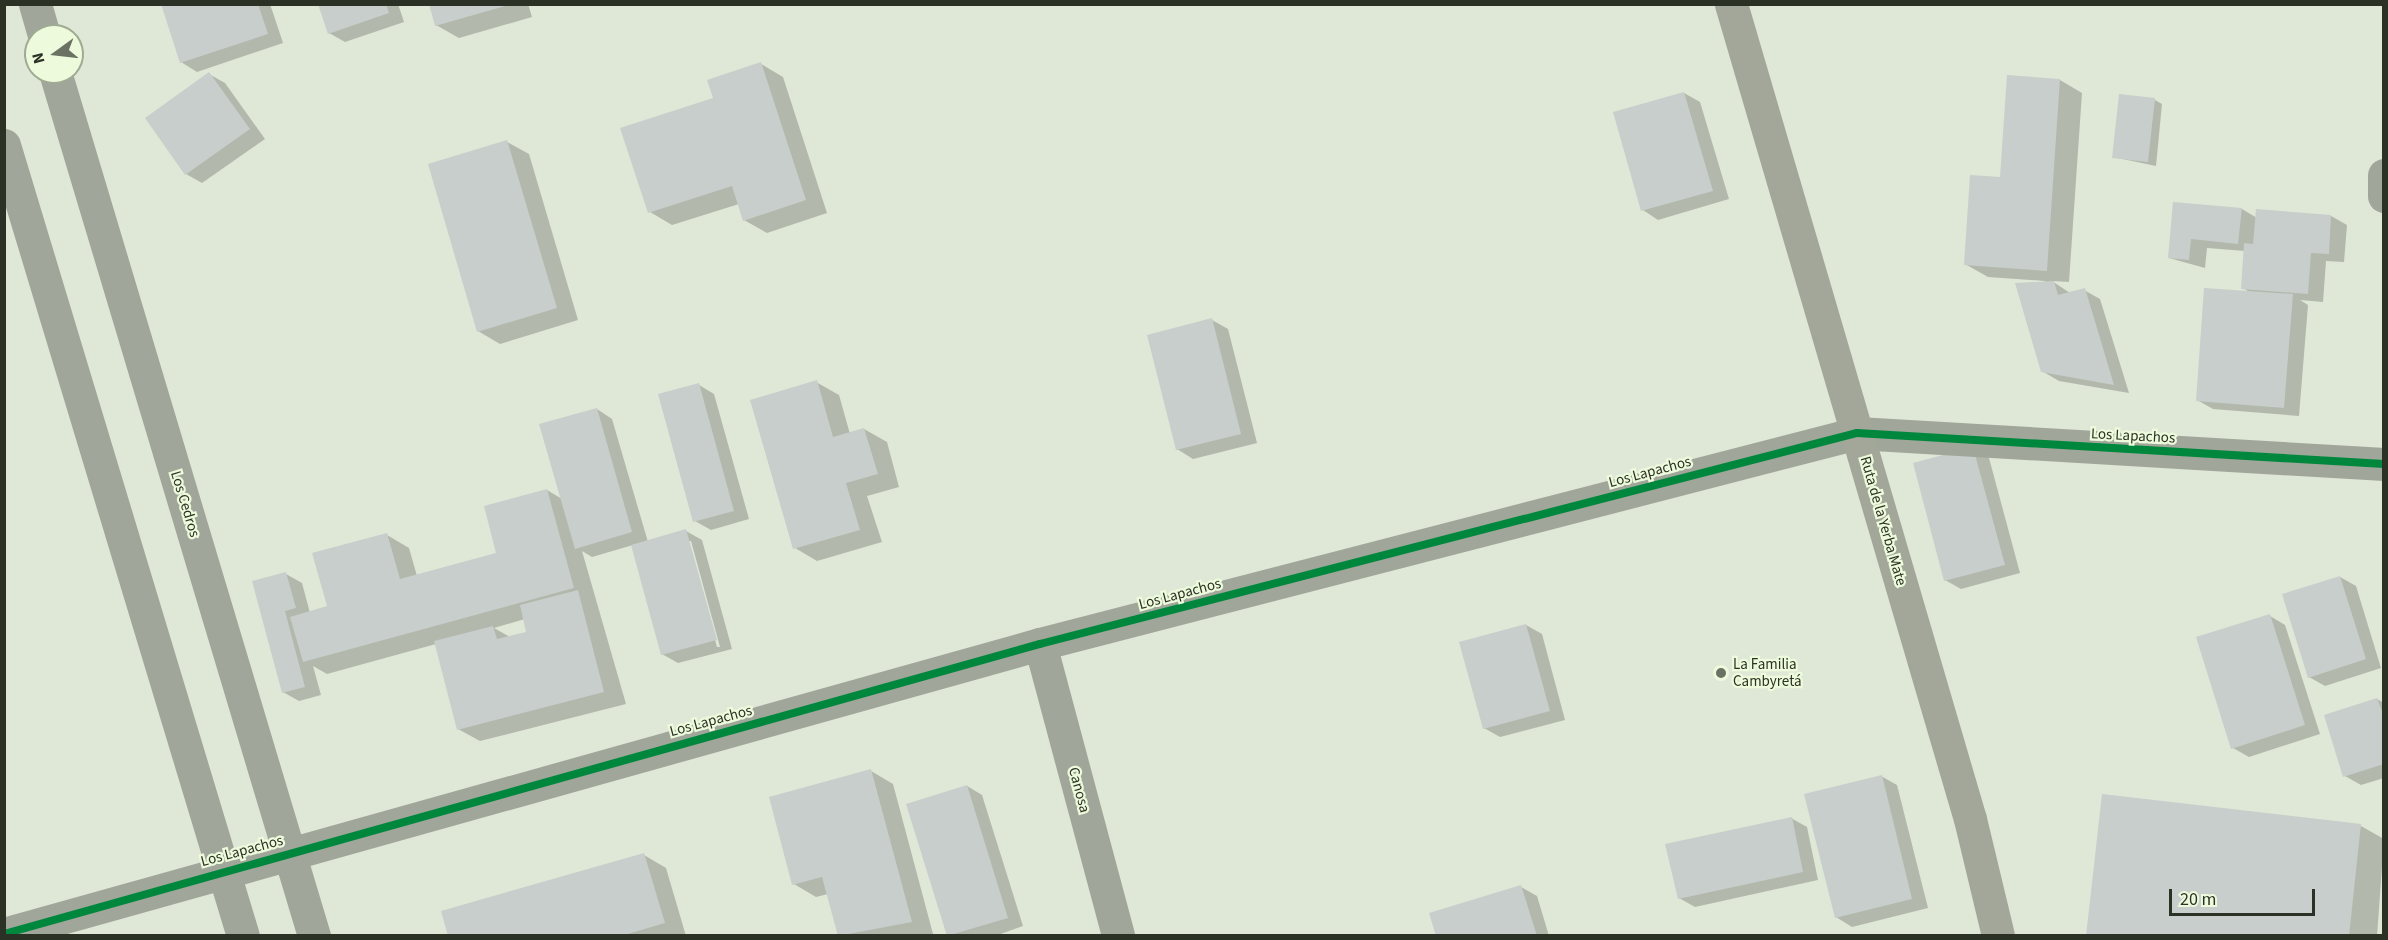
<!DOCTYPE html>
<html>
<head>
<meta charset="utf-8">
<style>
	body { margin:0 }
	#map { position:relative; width:2388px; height:940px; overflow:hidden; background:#dfe7d6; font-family:"Source Sans 3",sans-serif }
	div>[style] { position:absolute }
	.shadow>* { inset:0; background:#0003 }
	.building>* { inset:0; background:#c7cecc }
	.minor>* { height:33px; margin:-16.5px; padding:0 16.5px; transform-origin:16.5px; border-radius:16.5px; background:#a0a69a }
	.major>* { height:33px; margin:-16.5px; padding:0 16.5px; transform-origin:16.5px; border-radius:16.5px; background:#a2a79a }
	.cycleway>* { height:8px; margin:-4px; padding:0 4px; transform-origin:4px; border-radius:4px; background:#00873e }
	.dots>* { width:16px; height:16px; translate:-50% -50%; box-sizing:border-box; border:3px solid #edfbdc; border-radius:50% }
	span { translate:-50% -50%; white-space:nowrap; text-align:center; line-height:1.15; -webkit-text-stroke:4.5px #edfbdc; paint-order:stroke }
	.street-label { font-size:15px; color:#2c3125 }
	.poi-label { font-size:15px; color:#2c3125 }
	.left { translate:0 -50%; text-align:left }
	.frame { position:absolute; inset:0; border:6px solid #2c3125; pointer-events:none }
	.north { position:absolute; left:24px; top:24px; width:60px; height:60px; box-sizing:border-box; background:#edfbdc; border:2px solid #a0aa93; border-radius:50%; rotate:255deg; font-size:16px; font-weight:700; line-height:24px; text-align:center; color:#2c3125 }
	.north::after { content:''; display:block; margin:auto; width:21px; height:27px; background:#6b7163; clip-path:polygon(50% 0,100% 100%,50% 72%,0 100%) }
	.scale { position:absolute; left:2169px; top:889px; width:146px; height:27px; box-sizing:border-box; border:3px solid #2c3125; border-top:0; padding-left:8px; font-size:18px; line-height:21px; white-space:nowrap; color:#2c3125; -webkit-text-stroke:4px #edfbdc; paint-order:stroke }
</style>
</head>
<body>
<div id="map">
	<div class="shadow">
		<i style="clip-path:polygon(162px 4px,270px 4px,283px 43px,197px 72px,181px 62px)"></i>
		<i style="clip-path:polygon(319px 4px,398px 4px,404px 22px,345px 42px,329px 33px)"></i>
		<i style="clip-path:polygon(431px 4px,528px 4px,532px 17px,459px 38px,436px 25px)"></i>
		<i style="clip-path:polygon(761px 64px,783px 77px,827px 213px,767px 233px,744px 220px,739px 204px,672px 225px,650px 212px,714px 99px)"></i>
		<i style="clip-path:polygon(209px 74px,225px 83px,265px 139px,202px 183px,186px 174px)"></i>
		<i style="clip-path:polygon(2008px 77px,2060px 80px,2082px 93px,2069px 282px,2052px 281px,2070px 293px,2084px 290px,2100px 299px,2129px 393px,2059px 381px,2042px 371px,2045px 281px,1988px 277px,1965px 264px,2001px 179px)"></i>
		<i style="clip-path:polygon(1684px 93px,1700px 102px,1729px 199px,1658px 220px,1643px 210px)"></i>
		<i style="clip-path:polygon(2155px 100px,2162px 104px,2156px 166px,2113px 157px)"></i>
		<i style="clip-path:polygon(507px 142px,529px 154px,578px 320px,500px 344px,478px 331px)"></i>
		<i style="clip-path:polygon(2175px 203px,2242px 209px,2257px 218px,2257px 211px,2331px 216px,2347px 225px,2344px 262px,2326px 261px,2323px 302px,2300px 300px,2308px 305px,2299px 416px,2213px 409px,2197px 400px,2251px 293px,2243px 288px,2245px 251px,2207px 248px,2205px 268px,2169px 258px)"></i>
		<i style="clip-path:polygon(1212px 320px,1228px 329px,1257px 443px,1193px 459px,1177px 449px)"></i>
		<i style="clip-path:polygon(816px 382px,839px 395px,850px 434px,864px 429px,887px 442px,899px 487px,867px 496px,882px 542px,817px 561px,795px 548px)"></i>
		<i style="clip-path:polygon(699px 385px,714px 394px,749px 519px,711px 530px,695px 521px)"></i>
		<i style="clip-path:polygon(evenodd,597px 409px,612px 419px,648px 542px,686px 531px,702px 540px,732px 649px,678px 663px,662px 654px,633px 545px,592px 557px,582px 551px,626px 704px,480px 741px,458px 729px,436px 644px,327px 674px,313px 666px,321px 695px,299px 701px,283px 692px,254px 582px,286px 574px,302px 583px,310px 613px,328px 607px,387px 535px,409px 548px,417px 576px,498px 554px,547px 490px,562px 499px,597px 409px,688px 541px,691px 541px,720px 647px,717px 647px,688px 541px,597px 409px,525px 619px,528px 633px,510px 637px,494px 628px,525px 619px)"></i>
		<i style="clip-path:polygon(1973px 449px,1989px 458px,2020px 573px,1961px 589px,1945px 580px)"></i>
		<i style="clip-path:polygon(2340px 577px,2356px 586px,2381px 668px,2325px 686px,2309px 677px)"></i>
		<i style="clip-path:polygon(2270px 616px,2285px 625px,2320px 734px,2249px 757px,2233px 748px)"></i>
		<i style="clip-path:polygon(1526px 625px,1542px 634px,1565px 720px,1500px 737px,1484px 728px)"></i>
		<i style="clip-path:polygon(2377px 699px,2384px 703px,2384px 778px,2361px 785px,2345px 776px)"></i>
		<i style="clip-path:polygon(871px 771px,893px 784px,933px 934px,839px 936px,828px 894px,816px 897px,794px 884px)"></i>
		<i style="clip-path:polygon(1881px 776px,1897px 785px,1928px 908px,1852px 927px,1836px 917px)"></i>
		<i style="clip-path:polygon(967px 786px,982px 795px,1023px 926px,995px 936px,949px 936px)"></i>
		<i style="clip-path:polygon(1791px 818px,1807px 827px,1818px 880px,1695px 907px,1679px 898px)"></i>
		<i style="clip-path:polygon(2361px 826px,2384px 839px,2377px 936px,2088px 936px)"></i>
		<i style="clip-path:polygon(644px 855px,666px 868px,686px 936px,449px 936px)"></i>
		<i style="clip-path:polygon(1521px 887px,1537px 896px,1549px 936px,1437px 936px)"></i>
	</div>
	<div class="building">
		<i style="clip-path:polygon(161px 4px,258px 4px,268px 34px,180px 63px)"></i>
		<i style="clip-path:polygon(318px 4px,386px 4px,389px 13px,328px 34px)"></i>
		<i style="clip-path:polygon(429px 4px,509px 4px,509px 5px,435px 26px)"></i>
		<i style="clip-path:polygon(761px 62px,806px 200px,743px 221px,732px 186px,648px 213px,620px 128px,713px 98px,707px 80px)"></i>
		<i style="clip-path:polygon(209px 72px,250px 129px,185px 175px,145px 118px)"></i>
		<i style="clip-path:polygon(2007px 75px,2060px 79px,2047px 271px,1964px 265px,1970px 175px,2000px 177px)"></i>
		<i style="clip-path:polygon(1684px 92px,1713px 191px,1641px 211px,1613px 112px)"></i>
		<i style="clip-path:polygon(2119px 94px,2155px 98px,2148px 162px,2112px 158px)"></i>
		<i style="clip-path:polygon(507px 140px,557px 308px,477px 332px,428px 164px)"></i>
		<i style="clip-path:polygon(2173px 202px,2242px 208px,2238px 244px,2191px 239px,2189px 260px,2168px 258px)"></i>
		<i style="clip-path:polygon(2256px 209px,2331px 215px,2329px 254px,2311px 253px,2308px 294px,2241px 289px,2244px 243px,2253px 244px)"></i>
		<i style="clip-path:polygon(2054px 281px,2058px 295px,2085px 288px,2114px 385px,2041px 372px,2015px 283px)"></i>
		<i style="clip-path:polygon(2204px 288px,2293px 294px,2284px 408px,2196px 401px)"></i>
		<i style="clip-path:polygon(1212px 318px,1241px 434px,1176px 450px,1147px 335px)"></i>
		<i style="clip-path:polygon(817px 380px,833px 437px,864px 428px,878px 474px,846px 483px,860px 530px,793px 549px,750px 400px)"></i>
		<i style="clip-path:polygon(699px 383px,734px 511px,693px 522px,658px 394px)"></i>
		<i style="clip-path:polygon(597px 408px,632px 532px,575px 549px,539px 424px)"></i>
		<i style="clip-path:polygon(1973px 447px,2005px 565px,1944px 581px,1913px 463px)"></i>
		<i style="clip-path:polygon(547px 489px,574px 588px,303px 662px,290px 617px,327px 606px,312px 553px,387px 533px,400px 579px,496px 553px,484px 506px)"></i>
		<i style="clip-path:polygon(686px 529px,717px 640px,661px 655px,631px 545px)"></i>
		<i style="clip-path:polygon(286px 572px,296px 608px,285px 611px,305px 687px,282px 693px,252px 581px)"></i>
		<i style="clip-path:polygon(2340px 576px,2366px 659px,2308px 678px,2282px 594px)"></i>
		<i style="clip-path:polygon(578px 590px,604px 692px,457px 730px,434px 641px,493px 626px,497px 639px,526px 632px,520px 605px)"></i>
		<i style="clip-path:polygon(2270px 614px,2305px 725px,2231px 749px,2196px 637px)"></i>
		<i style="clip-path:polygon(1526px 624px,1550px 711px,1483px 729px,1459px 642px)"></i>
		<i style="clip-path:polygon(2377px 698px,2384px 717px,2384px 764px,2343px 777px,2324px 715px)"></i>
		<i style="clip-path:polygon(871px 769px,912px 922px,838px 936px,822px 877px,792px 885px,769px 797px)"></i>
		<i style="clip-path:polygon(1882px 775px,1912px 899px,1835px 918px,1804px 794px)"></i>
		<i style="clip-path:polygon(967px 785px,1008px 918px,947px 936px,906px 804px)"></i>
		<i style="clip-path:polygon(2102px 794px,2361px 824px,2349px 936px,2086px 936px)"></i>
		<i style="clip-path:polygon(1792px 817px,1803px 872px,1678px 899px,1665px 844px)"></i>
		<i style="clip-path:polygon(644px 853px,665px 923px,621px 936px,448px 936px,441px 911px)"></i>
		<i style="clip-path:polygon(1521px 885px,1537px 936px,1436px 936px,1429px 913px)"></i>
	</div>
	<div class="minor">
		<i style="left:35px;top:4px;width:33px;rotate:74deg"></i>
		<i style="left:55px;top:72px;width:902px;rotate:73.31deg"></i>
		<i style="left:4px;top:145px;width:826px;rotate:73.19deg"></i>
		<i style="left:2384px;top:175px;width:21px;rotate:90deg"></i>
		<i style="left:1040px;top:644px;width:302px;rotate:75deg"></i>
		<i style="left:4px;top:934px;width:1076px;rotate:-15.64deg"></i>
		<i style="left:1040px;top:644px;width:844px;rotate:-14.48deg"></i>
		<i style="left:1857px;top:433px;width:528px;rotate:3.37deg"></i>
	</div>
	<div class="major">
		<i style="left:1731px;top:4px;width:849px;rotate:73.66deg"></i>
		<i style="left:1970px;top:819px;width:120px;rotate:76.5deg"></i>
	</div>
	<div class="cycleway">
		<i style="left:4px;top:934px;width:1076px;rotate:-15.64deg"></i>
		<i style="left:1040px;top:644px;width:844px;rotate:-14.48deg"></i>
		<i style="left:1857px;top:433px;width:528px;rotate:3.37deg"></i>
	</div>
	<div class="dots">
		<i style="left:1721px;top:673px;background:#6b7163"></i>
	</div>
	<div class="street-label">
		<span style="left:2133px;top:436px;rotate:3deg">Los Lapachos</span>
		<span style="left:1650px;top:472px;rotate:-15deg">Los Lapachos</span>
		<span style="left:185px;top:504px;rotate:73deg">Los Cedros</span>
		<span style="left:1883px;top:521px;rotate:74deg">Ruta de la Yerba Mate</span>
		<span style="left:1180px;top:594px;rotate:-15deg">Los Lapachos</span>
		<span style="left:711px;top:721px;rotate:-15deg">Los Lapachos</span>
		<span style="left:1079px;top:790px;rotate:75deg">Canosa</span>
		<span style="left:242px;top:851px;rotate:-15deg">Los Lapachos</span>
	</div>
	<div class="poi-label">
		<span class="left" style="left:1733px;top:673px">La Familia<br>Cambyretá</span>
	</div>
	<div class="frame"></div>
	<div class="north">N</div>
	<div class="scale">20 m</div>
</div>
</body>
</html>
